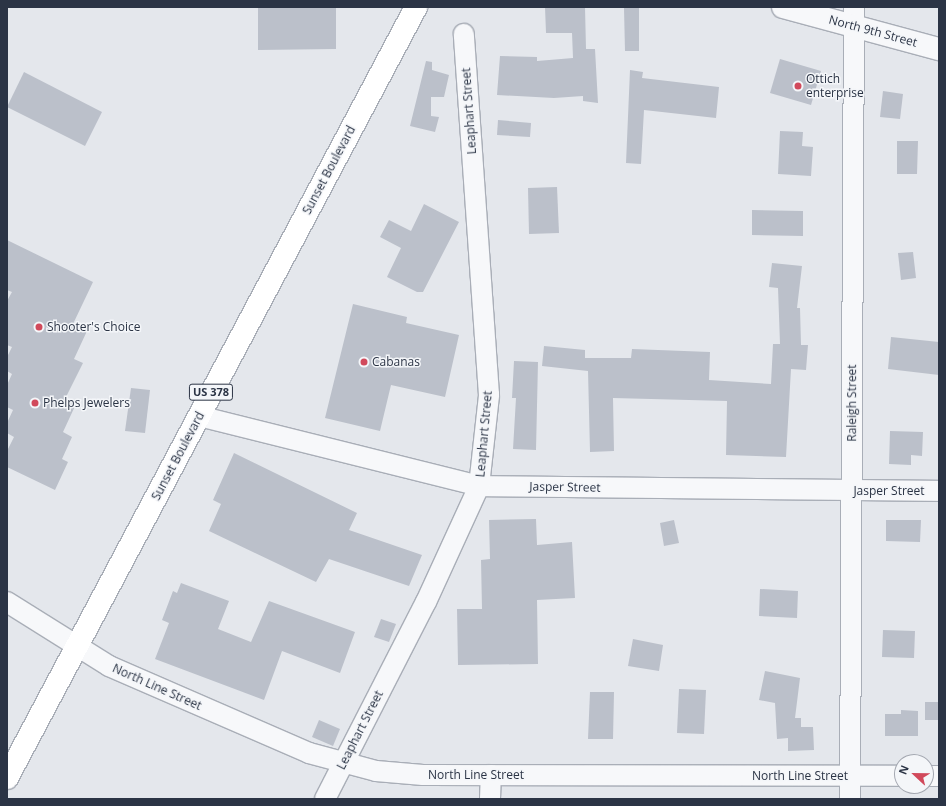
<!DOCTYPE html>
<html>
<head>
<meta charset="utf-8">
<style>
	body { margin:0 }
	#map { position:relative; width:946px; height:806px; overflow:hidden; background:#e4e7ec; font-family:"Open Sans",sans-serif }
	div>[style] { position:absolute }
	.building>* { inset:0; background:#bbc0ca }
	.roads { filter:drop-shadow(1px 0 #a9aeb7) drop-shadow(-1px 0 #a9aeb7) drop-shadow(0 1px #a9aeb7) drop-shadow(0 -1px #a9aeb7) }
	.minor>* { height:20px; margin:-10px; padding:0 10px; transform-origin:10px; border-radius:10px; background:#f7f8fa }
	.tertiary>* { height:22px; margin:-11px; padding:0 11px; transform-origin:11px; border-radius:11px; background:#f7f8fa }
	.primary>* { height:22px; margin:-11px; padding:0 11px; transform-origin:11px; border-radius:11px; background:#fff }
	.dots>* { width:11px; height:11px; translate:-50% -50%; box-sizing:border-box; border:2px solid #f4f6f9; border-radius:50% }
	span { translate:-50% -50%; white-space:nowrap; text-align:center; line-height:1.15; -webkit-text-stroke:3px #f4f6f9; paint-order:stroke }
	.shield-label span { padding:1px 3px; background:#f4f6f9; border:1px solid; border-radius:3px; -webkit-text-stroke-width:0 }
	.shield-label { font-size:11px; color:#2b3445; font-weight:700 }
	.street-label { font-size:12px; color:#2b3445 }
	.poi-label { font-size:12px; color:#2b3445 }
	.left { translate:0 -50%; text-align:left }
	.frame { position:absolute; inset:0; border:8px solid #2b3445; pointer-events:none }
	.north { position:absolute; left:894px; top:754px; width:40px; height:40px; box-sizing:border-box; background:#f4f6f9; border:1px solid #a4a8b1; border-radius:50%; rotate:292deg; font-size:11px; font-weight:700; line-height:16px; text-align:center; color:#2b3445 }
	.north::after { content:''; display:block; margin:auto; width:14px; height:18px; background:#d1495b; clip-path:polygon(50% 0,100% 100%,50% 72%,0 100%) }
</style>
</head>
<body>
<div id="map">
	<div class="building">
		<i style="clip-path:polygon(258px 7px,336px 7px,336px 49px,258px 50px)"></i>
		<i style="clip-path:polygon(545px 7px,585px 7px,586px 49px,595px 49px,598px 103px,583px 101px,583px 96px,554px 98px,497px 95px,500px 56px,537px 57px,537px 61px,573px 58px,572px 33px,546px 33px)"></i>
		<i style="clip-path:polygon(624px 8px,639px 8px,639px 51px,625px 51px)"></i>
		<i style="clip-path:polygon(780px 59px,821px 71px,811px 105px,770px 93px)"></i>
		<i style="clip-path:polygon(426px 61px,432px 62px,432px 70px,449px 75px,444px 97px,431px 97px,431px 116px,439px 117px,435px 132px,410px 126px)"></i>
		<i style="clip-path:polygon(630px 70px,643px 72px,642px 78px,719px 87px,716px 118px,644px 110px,641px 164px,626px 163px)"></i>
		<i style="clip-path:polygon(24px 72px,102px 112px,85px 146px,7px 107px)"></i>
		<i style="clip-path:polygon(883px 91px,903px 94px,900px 119px,880px 117px)"></i>
		<i style="clip-path:polygon(498px 120px,531px 123px,530px 137px,497px 135px)"></i>
		<i style="clip-path:polygon(780px 131px,803px 132px,802px 146px,813px 147px,811px 176px,778px 174px)"></i>
		<i style="clip-path:polygon(897px 141px,918px 141px,917px 174px,897px 174px)"></i>
		<i style="clip-path:polygon(557px 187px,559px 233px,529px 234px,528px 188px)"></i>
		<i style="clip-path:polygon(424px 204px,459px 222px,423px 292px,417px 292px,387px 277px,401px 248px,380px 237px,389px 220px,411px 231px)"></i>
		<i style="clip-path:polygon(752px 210px,803px 211px,803px 236px,752px 235px)"></i>
		<i style="clip-path:polygon(7px 240px,93px 282px,73px 324px,87px 331px,74px 359px,83px 363px,65px 399px,76px 404px,63px 432px,72px 437px,62px 459px,68px 462px,55px 490px,7px 467px,7px 451px,14px 437px,7px 433px,7px 423px,13px 410px,7px 407px,7px 385px,12px 374px,7px 371px,7px 357px,12px 347px,7px 345px,7px 301px,12px 292px,7px 290px)"></i>
		<i style="clip-path:polygon(913px 252px,916px 278px,901px 280px,898px 253px)"></i>
		<i style="clip-path:polygon(772px 263px,802px 266px,797px 308px,800px 308px,801px 345px,808px 345px,806px 370px,791px 369px,786px 457px,726px 455px,727px 401px,613px 398px,614px 451px,590px 452px,588px 371px,542px 366px,544px 346px,585px 350px,585px 358px,631px 358px,632px 349px,710px 352px,709px 380px,771px 384px,773px 344px,780px 344px,778px 288px,769px 287px)"></i>
		<i style="clip-path:polygon(353px 304px,407px 317px,406px 323px,459px 335px,445px 397px,391px 385px,380px 431px,325px 418px)"></i>
		<i style="clip-path:polygon(891px 337px,939px 342px,939px 375px,888px 369px)"></i>
		<i style="clip-path:polygon(514px 361px,538px 362px,536px 450px,513px 449px,516px 398px,512px 398px)"></i>
		<i style="clip-path:polygon(131px 388px,150px 390px,145px 433px,125px 431px)"></i>
		<i style="clip-path:polygon(890px 431px,923px 432px,922px 456px,911px 455px,911px 465px,889px 464px)"></i>
		<i style="clip-path:polygon(234px 453px,357px 513px,349px 530px,422px 555px,409px 586px,329px 559px,316px 582px,209px 531px,221px 504px,213px 500px)"></i>
		<i style="clip-path:polygon(536px 519px,537px 545px,572px 542px,575px 598px,537px 600px,538px 664px,458px 665px,457px 609px,482px 609px,481px 560px,490px 559px,489px 520px)"></i>
		<i style="clip-path:polygon(674px 520px,679px 543px,664px 546px,660px 523px)"></i>
		<i style="clip-path:polygon(886px 520px,921px 520px,920px 542px,886px 541px)"></i>
		<i style="clip-path:polygon(181px 583px,229px 601px,218px 629px,251px 642px,269px 601px,355px 632px,340px 673px,282px 651px,264px 700px,155px 659px,169px 623px,162px 620px,173px 591px,177px 593px)"></i>
		<i style="clip-path:polygon(760px 589px,798px 591px,797px 618px,759px 616px)"></i>
		<i style="clip-path:polygon(381px 619px,396px 624px,389px 642px,374px 637px)"></i>
		<i style="clip-path:polygon(883px 630px,915px 631px,914px 658px,882px 657px)"></i>
		<i style="clip-path:polygon(633px 639px,663px 645px,659px 671px,628px 666px)"></i>
		<i style="clip-path:polygon(765px 671px,800px 678px,795px 718px,801px 718px,801px 727px,813px 727px,814px 750px,788px 751px,788px 738px,777px 739px,775px 703px,759px 700px)"></i>
		<i style="clip-path:polygon(679px 689px,706px 690px,704px 734px,677px 733px)"></i>
		<i style="clip-path:polygon(590px 692px,614px 692px,613px 739px,588px 739px)"></i>
		<i style="clip-path:polygon(925px 702px,939px 702px,939px 720px,925px 720px)"></i>
		<i style="clip-path:polygon(901px 710px,918px 711px,918px 736px,885px 736px,885px 714px,901px 714px)"></i>
		<i style="clip-path:polygon(319px 720px,340px 729px,333px 746px,312px 737px)"></i>
	</div>
	<div class="roads">
		<div class="minor">
			<i style="left:199px;top:416px;width:289px;rotate:14deg"></i>
			<i style="left:479px;top:486px;width:460px;rotate:0.6deg"></i>
			<i style="left:7px;top:602px;width:120px;rotate:32.1deg"></i>
			<i style="left:109px;top:666px;width:218px;rotate:23.5deg"></i>
			<i style="left:309px;top:753px;width:69px;rotate:15deg"></i>
			<i style="left:376px;top:771px;width:47px;rotate:4.9deg"></i>
			<i style="left:423px;top:775px;width:479px;rotate:0.1deg"></i>
			<i style="left:926px;top:776px;width:13px"></i>
			<i style="left:325px;top:799px;width:221px;rotate:-62.9deg"></i>
			<i style="left:426px;top:602px;width:128px;rotate:-65.4deg"></i>
			<i style="left:479px;top:486px;width:92px;rotate:-83.7deg"></i>
			<i style="left:489px;top:395px;width:362px;rotate:-94deg"></i>
			<i style="left:490px;top:799px;width:24px;rotate:-88deg"></i>
			<i style="left:850px;top:799px;width:792px;rotate:-89.71deg"></i>
		</div>
		<div class="tertiary">
			<i style="left:783px;top:7px;width:162px;rotate:15.1deg"></i>
		</div>
		<div class="primary">
			<i style="left:7px;top:778px;width:873px;rotate:-62.05deg"></i>
		</div>
	</div>
	<div class="dots">
		<i style="left:798px;top:86px;background:#d1495b"></i>
		<i style="left:39px;top:327px;background:#d1495b"></i>
		<i style="left:364px;top:362px;background:#d1495b"></i>
		<i style="left:35px;top:403px;background:#d1495b"></i>
	</div>
	<div class="shield-label">
		<span style="left:211px;top:392px">US 378</span>
	</div>
	<div class="street-label">
		<span style="left:873px;top:31px;rotate:15deg">North 9th Street</span>
		<span style="left:469px;top:111px;rotate:-94deg">Leaphart Street</span>
		<span style="left:329px;top:170px;rotate:-62deg">Sunset Boulevard</span>
		<span style="left:852px;top:403px;rotate:-90deg">Raleigh Street</span>
		<span style="left:484px;top:434px;rotate:-85deg">Leaphart Street</span>
		<span style="left:178px;top:456px;rotate:-62deg">Sunset Boulevard</span>
		<span style="left:565px;top:487px;rotate:1deg">Jasper Street</span>
		<span style="left:889px;top:491px">Jasper Street</span>
		<span style="left:157px;top:687px;rotate:24deg">North Line Street</span>
		<span style="left:360px;top:730px;rotate:-63deg">Leaphart Street</span>
		<span style="left:476px;top:775px">North Line Street</span>
		<span style="left:800px;top:776px">North Line Street</span>
	</div>
	<div class="poi-label">
		<span class="left" style="left:806px;top:86px">Ottich<br>enterprise</span>
		<span class="left" style="left:47px;top:327px">Shooter's Choice</span>
		<span class="left" style="left:372px;top:362px">Cabanas</span>
		<span class="left" style="left:43px;top:403px">Phelps Jewelers</span>
	</div>
	<div class="frame"></div>
	<div class="north">N</div>
</div>
</body>
</html>
